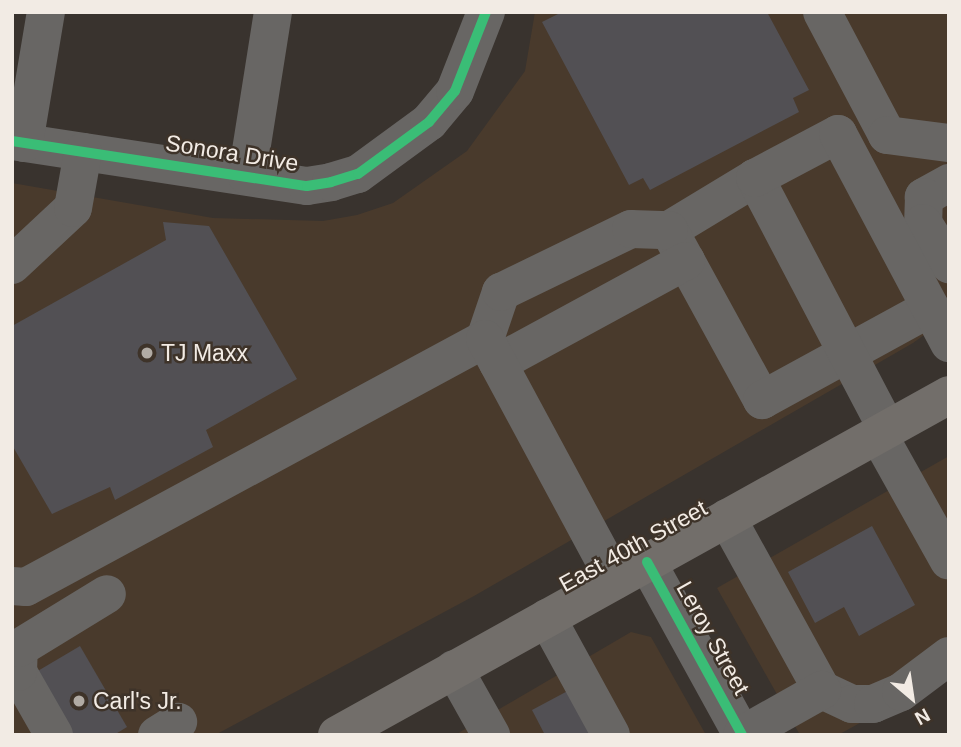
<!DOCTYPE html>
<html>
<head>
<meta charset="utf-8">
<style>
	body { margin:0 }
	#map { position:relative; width:961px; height:747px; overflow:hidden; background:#39332e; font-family:Arial,sans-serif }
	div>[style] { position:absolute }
	.built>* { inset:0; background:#493a2c }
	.building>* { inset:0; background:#525054 }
	.minor>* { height:38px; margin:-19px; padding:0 19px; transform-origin:19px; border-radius:19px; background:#686664 }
	.major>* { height:38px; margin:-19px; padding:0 19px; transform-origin:19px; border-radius:19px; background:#726e6a }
	.cycleway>* { height:10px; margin:-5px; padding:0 5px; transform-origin:5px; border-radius:5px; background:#3abd76 }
	.dots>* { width:19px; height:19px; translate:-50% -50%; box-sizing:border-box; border:4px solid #3e3329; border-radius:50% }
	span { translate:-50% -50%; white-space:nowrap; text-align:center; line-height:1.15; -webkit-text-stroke:5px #3e3329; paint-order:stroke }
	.street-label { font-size:23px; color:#f2ebe4 }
	.poi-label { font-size:23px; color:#f2ebe4 }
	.left { translate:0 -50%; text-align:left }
	.frame { position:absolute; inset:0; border:14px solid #f2ebe4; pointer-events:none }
	.north { position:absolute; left:877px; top:663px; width:70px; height:70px; -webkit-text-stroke:5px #3e3329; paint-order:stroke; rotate:151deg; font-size:19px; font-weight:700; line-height:28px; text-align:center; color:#f2ebe4 }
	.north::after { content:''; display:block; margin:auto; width:24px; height:32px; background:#f2ebe4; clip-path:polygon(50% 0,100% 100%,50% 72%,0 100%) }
</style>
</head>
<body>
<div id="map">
	<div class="built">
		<i style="clip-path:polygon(535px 12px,949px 12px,949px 317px,913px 343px,474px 596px,215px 735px,12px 735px,12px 183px,213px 218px,323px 221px,357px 215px,393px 203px,467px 151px,525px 71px)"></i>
		<i style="clip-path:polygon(949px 456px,949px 674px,838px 735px,800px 735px,717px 588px)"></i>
		<i style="clip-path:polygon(631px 632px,651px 637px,706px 735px,455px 735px)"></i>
	</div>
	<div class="building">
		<i style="clip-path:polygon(562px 12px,767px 12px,809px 90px,793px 98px,799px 112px,650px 190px,643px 178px,629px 185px,542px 22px)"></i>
		<i style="clip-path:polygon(163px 222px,209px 226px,297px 379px,206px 430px,213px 447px,115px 500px,110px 487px,52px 514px,12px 445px,12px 326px,166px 240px)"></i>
		<i style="clip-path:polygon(872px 526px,915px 605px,859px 636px,844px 607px,815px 623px,788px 572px)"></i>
		<i style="clip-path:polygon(80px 646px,127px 727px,114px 735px,66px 735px,31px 675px)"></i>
		<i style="clip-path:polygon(577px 686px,603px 735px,545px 735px,532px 710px)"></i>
	</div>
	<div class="minor">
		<i style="left:822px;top:12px;width:139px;rotate:62.1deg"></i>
		<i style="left:887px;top:135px;width:63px;rotate:7.4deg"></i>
		<i style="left:12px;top:141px;width:298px;rotate:8.7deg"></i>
		<i style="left:307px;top:186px;width:24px;rotate:-9deg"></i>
		<i style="left:331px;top:182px;width:28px;rotate:-17deg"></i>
		<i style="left:358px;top:174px;width:88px;rotate:-36.2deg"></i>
		<i style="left:429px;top:122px;width:40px;rotate:-50deg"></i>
		<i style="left:455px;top:91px;width:85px;rotate:-68.6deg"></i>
		<i style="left:24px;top:143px;width:133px;rotate:-80.5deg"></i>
		<i style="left:247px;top:176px;width:166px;rotate:-81deg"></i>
		<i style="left:755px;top:178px;width:100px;rotate:148.8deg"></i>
		<i style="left:669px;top:230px;width:194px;rotate:61.3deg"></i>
		<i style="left:762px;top:400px;width:192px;rotate:-28.7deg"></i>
		<i style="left:949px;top:183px;width:29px;rotate:151deg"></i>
		<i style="left:924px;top:197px;width:26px;rotate:92deg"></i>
		<i style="left:923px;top:223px;width:49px;rotate:57.6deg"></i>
		<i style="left:12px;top:265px;width:83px;rotate:-43.1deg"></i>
		<i style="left:73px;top:208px;width:57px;rotate:-79.9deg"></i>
		<i style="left:485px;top:339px;width:50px;rotate:-71.2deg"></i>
		<i style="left:501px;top:292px;width:144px;rotate:-25.9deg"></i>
		<i style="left:631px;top:229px;width:38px;rotate:2deg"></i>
		<i style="left:498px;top:363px;width:214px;rotate:-28.5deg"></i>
		<i style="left:887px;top:429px;width:284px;rotate:-117.7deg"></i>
		<i style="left:755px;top:178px;width:94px;rotate:-27.9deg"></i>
		<i style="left:838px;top:134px;width:237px;rotate:62deg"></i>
		<i style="left:878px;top:434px;width:145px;rotate:60.8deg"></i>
		<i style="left:727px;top:518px;width:196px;rotate:61.1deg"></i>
		<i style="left:822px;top:690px;width:33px;rotate:25deg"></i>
		<i style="left:852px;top:704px;width:21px"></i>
		<i style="left:873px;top:704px;width:30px;rotate:-23deg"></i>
		<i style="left:901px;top:692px;width:60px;rotate:-36.9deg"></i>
		<i style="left:647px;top:562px;width:197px;rotate:61.2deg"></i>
		<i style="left:742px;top:735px;width:92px;rotate:-29.4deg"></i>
		<i style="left:12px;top:586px;width:14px;rotate:4deg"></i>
		<i style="left:26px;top:587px;width:522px;rotate:-28.38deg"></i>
		<i style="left:485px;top:339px;width:274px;rotate:61.7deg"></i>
		<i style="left:547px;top:618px;width:133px;rotate:61.3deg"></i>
		<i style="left:454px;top:669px;width:76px;rotate:60.7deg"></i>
		<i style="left:54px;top:735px;width:73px;rotate:-119.7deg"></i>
		<i style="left:18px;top:672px;width:24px;rotate:-88deg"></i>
		<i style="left:19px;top:648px;width:103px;rotate:-31.5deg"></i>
		<i style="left:157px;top:735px;width:25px;rotate:-32deg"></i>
	</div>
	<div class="major">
		<i style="left:337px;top:735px;width:700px;rotate:-29.05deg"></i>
	</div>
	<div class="cycleway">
		<i style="left:12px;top:141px;width:298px;rotate:8.7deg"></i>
		<i style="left:307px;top:186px;width:24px;rotate:-9deg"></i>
		<i style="left:331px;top:182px;width:28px;rotate:-17deg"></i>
		<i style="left:358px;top:174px;width:88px;rotate:-36.2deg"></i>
		<i style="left:429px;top:122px;width:40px;rotate:-50deg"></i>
		<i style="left:455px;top:91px;width:85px;rotate:-68.6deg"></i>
		<i style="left:647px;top:562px;width:197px;rotate:61.2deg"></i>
	</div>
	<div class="dots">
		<i style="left:147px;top:353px;background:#b1aba4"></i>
		<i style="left:79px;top:701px;background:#b1aba4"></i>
	</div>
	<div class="street-label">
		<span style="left:232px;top:153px;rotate:9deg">Sonora Drive</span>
		<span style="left:633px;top:546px;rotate:-29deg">East 40th Street</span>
		<span style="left:713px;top:638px;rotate:61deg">Leroy Street</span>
	</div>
	<div class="poi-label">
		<span class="left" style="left:161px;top:353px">TJ Maxx</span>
		<span class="left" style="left:93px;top:701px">Carl's Jr.</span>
	</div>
	<div class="frame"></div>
	<div class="north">N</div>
</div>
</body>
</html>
